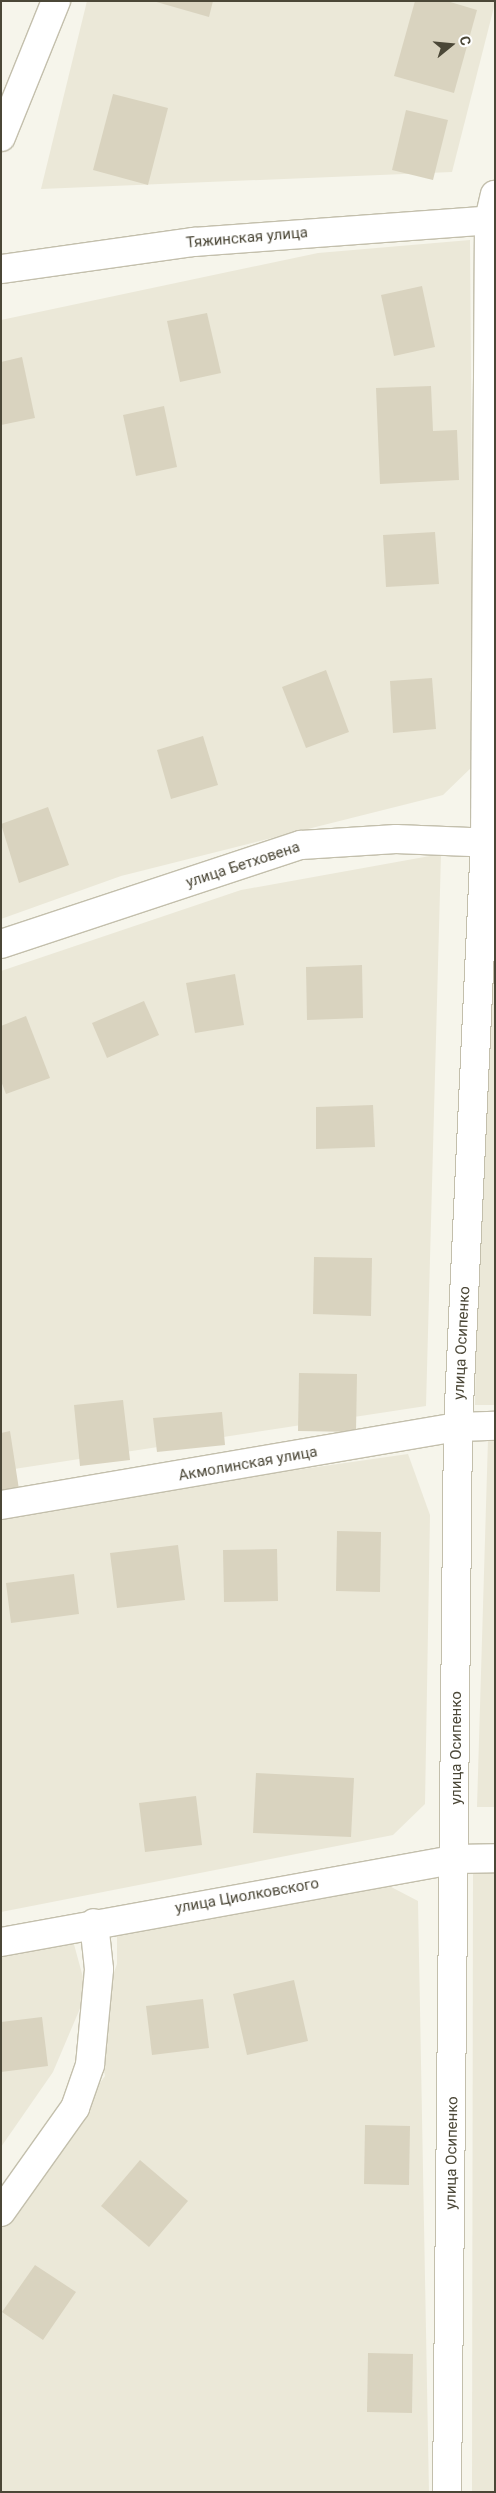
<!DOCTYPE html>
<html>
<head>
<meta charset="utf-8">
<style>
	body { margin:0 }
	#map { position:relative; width:496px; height:2493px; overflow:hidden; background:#f6f5eb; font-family:Roboto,sans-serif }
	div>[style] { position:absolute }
	.residential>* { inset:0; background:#ebe8d8 }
	.building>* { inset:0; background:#d9d3bf }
	.roads { filter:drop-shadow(1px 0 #c3bfac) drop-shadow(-1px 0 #c3bfac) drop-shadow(0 1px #c3bfac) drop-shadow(0 -1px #c3bfac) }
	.minor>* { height:28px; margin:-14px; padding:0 14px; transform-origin:14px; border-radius:14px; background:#fff }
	span { translate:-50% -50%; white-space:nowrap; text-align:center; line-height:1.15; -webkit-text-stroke:4px #fff; paint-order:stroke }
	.street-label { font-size:15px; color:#4b4737 }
	.frame { position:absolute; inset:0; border:2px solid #4b4737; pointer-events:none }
	.north { position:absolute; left:426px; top:20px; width:50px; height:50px; -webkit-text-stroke:4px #fff; paint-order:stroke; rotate:73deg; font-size:14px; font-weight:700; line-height:20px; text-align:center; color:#4b4737 }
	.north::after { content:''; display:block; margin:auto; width:18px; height:22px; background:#4b4737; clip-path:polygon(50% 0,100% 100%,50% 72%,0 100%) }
</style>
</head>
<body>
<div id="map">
	<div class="residential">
		<i style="clip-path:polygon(87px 1px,495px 1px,495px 3px,452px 172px,41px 189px)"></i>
		<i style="clip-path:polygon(470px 240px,474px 765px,443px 795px,121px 876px,1px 919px,1px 320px,318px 253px)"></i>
		<i style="clip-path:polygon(441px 854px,426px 1406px,1px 1471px,1px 971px,241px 890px)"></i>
		<i style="clip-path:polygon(485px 854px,495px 855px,495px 1405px,475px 1405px)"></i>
		<i style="clip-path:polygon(495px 1438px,495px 1807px,477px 1807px,488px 1439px)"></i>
		<i style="clip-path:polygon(408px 1454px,430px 1515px,425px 1804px,393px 1835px,1px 1912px,1px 1512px)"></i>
		<i style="clip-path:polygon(473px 1873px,495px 1873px,495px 2492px,472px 2492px)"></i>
		<i style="clip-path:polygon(370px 1876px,418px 1901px,429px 2492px,1px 2492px,1px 2220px,105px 2076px,95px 2025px,117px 1964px,117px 1931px)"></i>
		<i style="clip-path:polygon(72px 1937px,87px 1992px,53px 2072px,1px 2147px,1px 1955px)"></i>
	</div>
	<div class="building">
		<i style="clip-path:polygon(153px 1px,213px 1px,209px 17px)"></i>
		<i style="clip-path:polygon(415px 1px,447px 1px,477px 10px,454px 93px,394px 76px)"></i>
		<i style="clip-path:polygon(113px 94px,168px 108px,148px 185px,93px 170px)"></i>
		<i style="clip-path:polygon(406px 110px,448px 120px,433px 180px,392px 170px)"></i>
		<i style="clip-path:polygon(422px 286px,435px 347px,394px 356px,381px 295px)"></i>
		<i style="clip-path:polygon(207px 313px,221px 373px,180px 382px,167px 321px)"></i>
		<i style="clip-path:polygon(22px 357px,35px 418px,1px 425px,1px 362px)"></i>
		<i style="clip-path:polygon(431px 386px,433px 431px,457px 430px,459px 480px,380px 484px,376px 388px)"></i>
		<i style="clip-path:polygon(164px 406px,177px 467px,136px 476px,123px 415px)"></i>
		<i style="clip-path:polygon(435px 532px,439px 584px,386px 587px,383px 535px)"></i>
		<i style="clip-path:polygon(326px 670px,349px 732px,306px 748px,282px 687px)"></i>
		<i style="clip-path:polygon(432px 678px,436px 729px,393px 733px,390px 681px)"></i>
		<i style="clip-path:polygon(203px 736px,218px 785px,171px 799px,157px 750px)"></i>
		<i style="clip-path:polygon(48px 807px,69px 865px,19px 883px,1px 824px)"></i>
		<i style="clip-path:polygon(362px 965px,363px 1018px,307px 1020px,306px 967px)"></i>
		<i style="clip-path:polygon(235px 974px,244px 1025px,195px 1033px,186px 983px)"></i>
		<i style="clip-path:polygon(144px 1001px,159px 1035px,107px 1058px,92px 1023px)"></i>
		<i style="clip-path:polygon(26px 1016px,50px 1078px,6px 1094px,1px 1081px,1px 1026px)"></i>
		<i style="clip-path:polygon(373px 1105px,375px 1147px,316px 1149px,316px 1107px)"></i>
		<i style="clip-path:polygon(314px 1257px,372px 1258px,371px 1316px,313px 1314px)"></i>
		<i style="clip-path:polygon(299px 1373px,357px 1374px,356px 1432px,298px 1431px)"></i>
		<i style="clip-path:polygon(123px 1400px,130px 1460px,80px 1466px,74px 1405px)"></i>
		<i style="clip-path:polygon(222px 1412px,225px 1445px,157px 1452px,153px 1418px)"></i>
		<i style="clip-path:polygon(10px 1431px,20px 1496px,1px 1499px,1px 1433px)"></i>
		<i style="clip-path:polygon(337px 1531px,381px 1532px,380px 1592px,336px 1591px)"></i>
		<i style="clip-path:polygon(178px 1545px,185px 1600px,117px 1608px,110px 1553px)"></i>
		<i style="clip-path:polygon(277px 1549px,278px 1601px,224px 1602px,223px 1550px)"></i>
		<i style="clip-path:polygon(74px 1574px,79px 1614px,11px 1623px,6px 1583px)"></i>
		<i style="clip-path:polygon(256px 1773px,354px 1778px,351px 1837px,253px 1833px)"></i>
		<i style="clip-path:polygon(196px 1796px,202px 1845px,145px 1852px,139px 1803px)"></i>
		<i style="clip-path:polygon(294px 1980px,308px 2041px,247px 2055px,233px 1994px)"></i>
		<i style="clip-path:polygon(203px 1999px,209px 2048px,152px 2055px,146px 2006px)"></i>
		<i style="clip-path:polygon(42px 2017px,48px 2066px,1px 2072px,1px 2022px)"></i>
		<i style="clip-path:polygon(365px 2125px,410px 2126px,409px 2185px,364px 2184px)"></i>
		<i style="clip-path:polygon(140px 2160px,188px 2201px,149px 2247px,101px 2206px)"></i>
		<i style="clip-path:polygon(35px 2265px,76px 2292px,43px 2340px,2px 2312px)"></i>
		<i style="clip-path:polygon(368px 2353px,413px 2354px,412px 2413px,367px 2412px)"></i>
	</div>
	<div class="roads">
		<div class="minor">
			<i style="left:1px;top:137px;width:147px;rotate:-68deg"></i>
			<i style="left:1px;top:269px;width:195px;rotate:-8deg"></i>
			<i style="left:194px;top:242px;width:302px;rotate:-4.2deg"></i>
			<i style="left:1px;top:944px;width:316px;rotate:-18.3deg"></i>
			<i style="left:301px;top:845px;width:95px;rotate:-3.6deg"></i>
			<i style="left:396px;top:839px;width:99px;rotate:2.3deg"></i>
			<i style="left:1px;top:1505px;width:464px;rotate:-9.7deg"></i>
			<i style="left:458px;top:1427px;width:37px;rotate:-2deg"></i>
			<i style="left:1px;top:1942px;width:463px;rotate:-10.3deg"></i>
			<i style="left:456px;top:1859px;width:39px;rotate:-1deg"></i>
			<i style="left:1px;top:2212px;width:128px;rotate:-54.6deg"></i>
			<i style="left:75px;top:2108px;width:46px;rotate:-70.8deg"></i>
			<i style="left:90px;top:2065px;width:96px;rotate:-84.6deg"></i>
			<i style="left:99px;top:1969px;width:46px;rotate:-96.2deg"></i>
			<i style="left:447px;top:2492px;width:1065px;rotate:-89.41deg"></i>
			<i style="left:458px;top:1427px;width:586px;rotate:-87.36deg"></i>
			<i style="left:485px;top:842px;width:622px;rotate:-89.63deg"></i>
			<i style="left:489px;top:220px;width:26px;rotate:-77deg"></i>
		</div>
	</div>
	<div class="street-label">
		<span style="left:247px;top:238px;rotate:-5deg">Тяжинская улица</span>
		<span style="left:243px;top:865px;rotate:-18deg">улица Бетховена</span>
		<span style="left:462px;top:1343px;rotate:-87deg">улица Осипенко</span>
		<span style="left:248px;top:1464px;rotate:-10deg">Акмолинская улица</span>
		<span style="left:457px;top:1748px;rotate:-90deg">улица Осипенко</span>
		<span style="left:247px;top:1896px;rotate:-10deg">улица Циолковского</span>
		<span style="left:452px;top:2153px;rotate:-89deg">улица Осипенко</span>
	</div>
	<div class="frame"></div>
	<div class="north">С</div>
</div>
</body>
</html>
